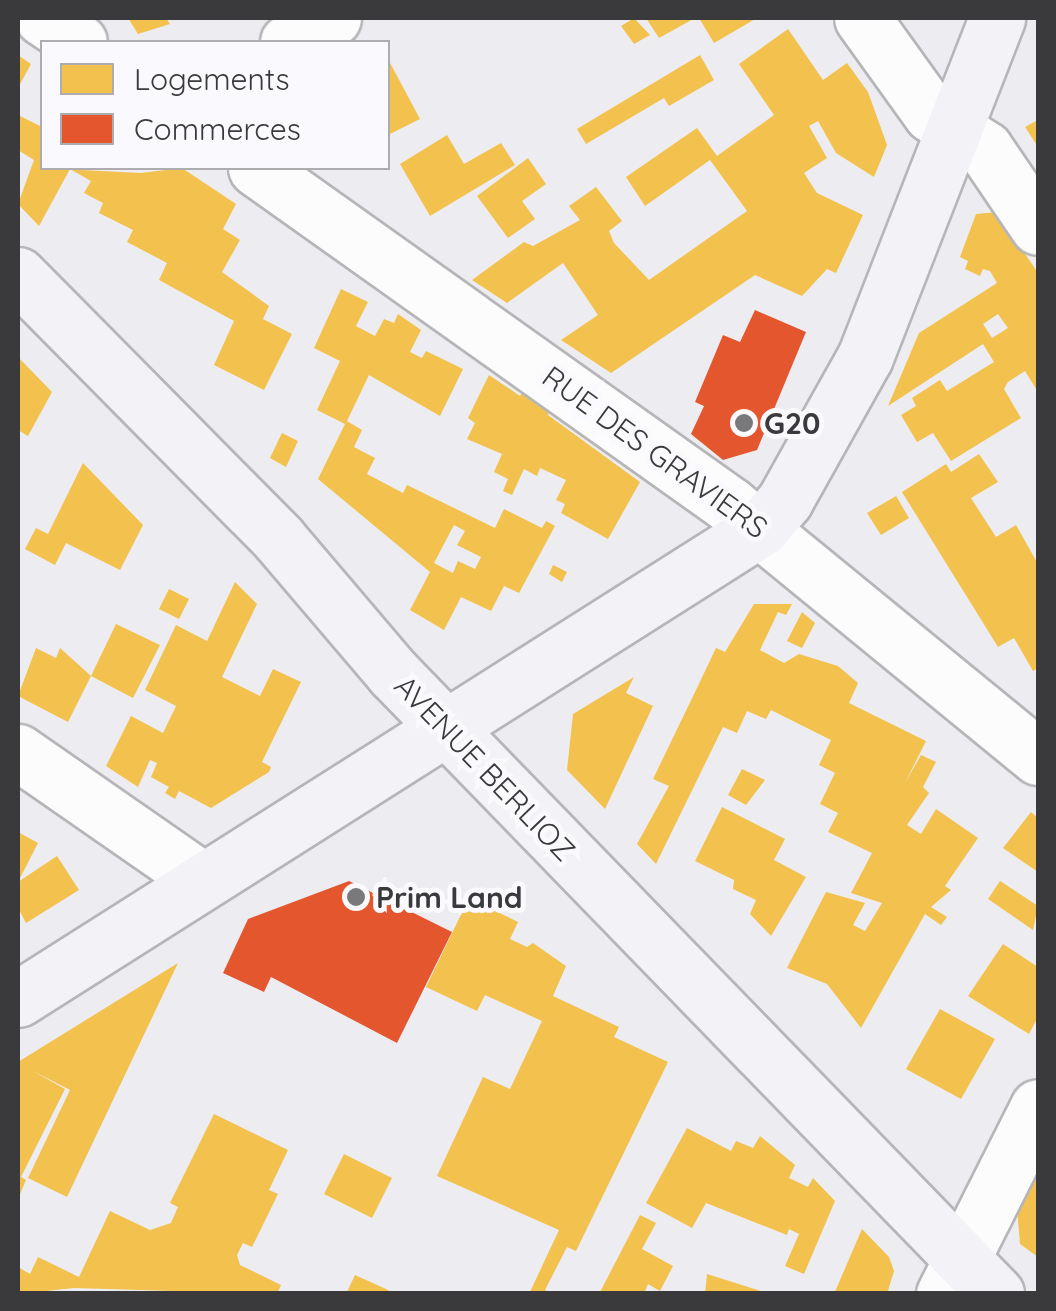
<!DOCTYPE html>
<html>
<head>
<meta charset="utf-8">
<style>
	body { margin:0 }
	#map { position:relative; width:1056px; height:1311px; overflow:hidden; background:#ededf1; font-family:Quicksand,sans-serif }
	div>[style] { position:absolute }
	.homes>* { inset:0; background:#f2c14e }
	.shops>* { inset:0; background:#e4572e }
	.roads { filter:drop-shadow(2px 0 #b6b6b9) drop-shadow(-2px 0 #b6b6b9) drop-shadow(0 2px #b6b6b9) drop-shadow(0 -2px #b6b6b9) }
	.street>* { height:55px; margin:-27.5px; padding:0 27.5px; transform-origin:27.5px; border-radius:27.5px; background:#fcfcfd }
	.secondary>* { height:55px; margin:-27.5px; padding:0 27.5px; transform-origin:27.5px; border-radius:27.5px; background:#f3f3f7 }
	.dots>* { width:28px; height:28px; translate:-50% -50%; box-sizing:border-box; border:5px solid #fafafe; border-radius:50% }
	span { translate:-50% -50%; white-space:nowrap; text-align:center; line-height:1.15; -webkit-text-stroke:10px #fafafe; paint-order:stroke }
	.poi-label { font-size:30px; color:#3a3a3c; font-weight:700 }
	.left { translate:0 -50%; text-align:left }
	.street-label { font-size:30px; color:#3a3a3c }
	.frame { position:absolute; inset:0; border:20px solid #3a3a3c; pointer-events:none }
	.legend { position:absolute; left:40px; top:40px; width:350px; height:130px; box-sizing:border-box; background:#fafafe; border:2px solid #adadb0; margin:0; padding:12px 18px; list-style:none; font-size:30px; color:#3a3a3c }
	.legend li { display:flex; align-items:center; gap:20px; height:50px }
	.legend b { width:50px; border:2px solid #adadb0 }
</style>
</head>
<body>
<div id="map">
	<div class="homes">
		<i style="clip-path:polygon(128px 18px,166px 18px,170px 24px,138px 34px)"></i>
		<i style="clip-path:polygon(634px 18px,650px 35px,634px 44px,621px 26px)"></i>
		<i style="clip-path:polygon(646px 18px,695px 18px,659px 38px)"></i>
		<i style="clip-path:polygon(699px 18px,757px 18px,714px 43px)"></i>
		<i style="clip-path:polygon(788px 29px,823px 80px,847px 63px,868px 92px,887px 145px,874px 177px,836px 153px,818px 121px,809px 126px,827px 158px,804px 173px,817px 193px,863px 215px,836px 273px,827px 269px,802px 296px,755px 275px,611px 373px,561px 340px,598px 315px,563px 263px,507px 303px,472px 280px,524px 242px,533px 246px,580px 220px,569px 206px,596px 187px,622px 221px,609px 231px,614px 243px,649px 280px,747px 211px,710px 160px,645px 206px,626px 177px,697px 128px,717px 156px,774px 115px,739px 64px)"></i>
		<i style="clip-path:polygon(18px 55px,31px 64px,18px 88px)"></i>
		<i style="clip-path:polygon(700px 55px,714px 80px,669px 106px,664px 98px,586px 144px,577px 129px)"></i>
		<i style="clip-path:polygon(388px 59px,420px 119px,388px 135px)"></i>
		<i style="clip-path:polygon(18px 115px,42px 127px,42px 168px,141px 173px,182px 168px,236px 204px,223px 229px,240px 240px,222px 272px,269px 306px,263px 319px,292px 334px,264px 390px,214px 365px,234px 321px,159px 280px,167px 263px,127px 242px,133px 230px,99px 213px,103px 203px,84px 193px,91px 181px,70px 169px,39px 226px,18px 204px,34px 160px,18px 150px)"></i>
		<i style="clip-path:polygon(1038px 120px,1038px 147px,1025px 127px)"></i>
		<i style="clip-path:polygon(447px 135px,464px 164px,501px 143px,515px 165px,430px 216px,400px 164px)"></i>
		<i style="clip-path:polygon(528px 158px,546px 184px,522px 201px,535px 219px,508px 238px,477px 196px)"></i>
		<i style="clip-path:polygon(evenodd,997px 212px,1038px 273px,1038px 392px,1025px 371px,1008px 382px,1004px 389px,1021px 418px,951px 461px,933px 433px,917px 442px,901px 415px,916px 406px,912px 398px,940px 380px,947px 391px,994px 362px,983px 344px,888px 406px,919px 333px,997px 283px,990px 271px,983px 269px,980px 276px,965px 269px,968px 261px,960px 257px,976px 214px,997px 212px,998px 314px,1008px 328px,992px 338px,983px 324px,998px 314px)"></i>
		<i style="clip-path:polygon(evenodd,341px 289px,368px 302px,356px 326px,375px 336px,384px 319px,394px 323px,398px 314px,421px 330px,410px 352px,422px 358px,426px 351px,463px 369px,440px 416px,369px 375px,347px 421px,362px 430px,354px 447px,375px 458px,367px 474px,403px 493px,407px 485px,495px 528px,504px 509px,542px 528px,546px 521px,555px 526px,519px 593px,504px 586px,491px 611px,461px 597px,444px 630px,410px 610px,430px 572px,318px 479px,345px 424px,317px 410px,340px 361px,314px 348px,341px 289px,454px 525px,465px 531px,457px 545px,481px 557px,475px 569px,458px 561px,453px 573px,434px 563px,454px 525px)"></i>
		<i style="clip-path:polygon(18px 357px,52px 392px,28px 436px,18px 430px)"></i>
		<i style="clip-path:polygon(489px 375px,520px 396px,525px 388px,551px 408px,548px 415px,640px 482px,608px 539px,561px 513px,565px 504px,556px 500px,566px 480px,540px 468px,537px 476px,524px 469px,512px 495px,503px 491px,508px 479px,494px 472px,502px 454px,467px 439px,475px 423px,468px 418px)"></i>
		<i style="clip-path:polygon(282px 433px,298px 441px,286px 467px,270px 458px)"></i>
		<i style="clip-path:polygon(979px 454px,998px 482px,971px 498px,996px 537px,1016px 525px,1038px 564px,1038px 668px,1033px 671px,1014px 638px,998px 647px,902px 492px,946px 464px,951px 472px)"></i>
		<i style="clip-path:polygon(83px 463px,143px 525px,120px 570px,66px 543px,55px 565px,25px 549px,36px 528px,48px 534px)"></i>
		<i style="clip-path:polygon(896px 496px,909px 518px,881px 535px,867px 513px)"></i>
		<i style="clip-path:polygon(553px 565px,567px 572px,562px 582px,549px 574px)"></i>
		<i style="clip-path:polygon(235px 582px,257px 604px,222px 677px,260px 696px,273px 669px,301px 682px,262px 762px,271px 767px,269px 772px,211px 808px,179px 791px,175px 799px,165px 793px,169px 787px,151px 777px,157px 763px,150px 760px,138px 787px,106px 766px,131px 716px,163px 733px,176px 706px,145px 690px,176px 625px,207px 641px)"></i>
		<i style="clip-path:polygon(169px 589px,189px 599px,179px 619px,159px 609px)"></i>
		<i style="clip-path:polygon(754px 604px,792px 604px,786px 615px,778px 612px,760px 650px,784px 663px,799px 654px,838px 666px,858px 683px,849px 703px,926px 741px,905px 783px,921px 755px,936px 762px,923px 787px,929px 793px,907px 825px,921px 834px,936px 809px,978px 838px,945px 886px,951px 890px,931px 907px,947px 917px,941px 925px,925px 914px,861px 1028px,827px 984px,787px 968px,826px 892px,865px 903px,853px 925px,865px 931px,882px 903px,851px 893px,872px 853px,828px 832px,838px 813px,820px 804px,835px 773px,819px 765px,831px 740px,771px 710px,766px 719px,747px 711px,737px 733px,723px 727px,656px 864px,637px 844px,669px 786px,653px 779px,696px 690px,716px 648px,725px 652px)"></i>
		<i style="clip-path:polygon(802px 612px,815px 623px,802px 648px,787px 641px)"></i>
		<i style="clip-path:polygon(116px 624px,160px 645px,133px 698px,91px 676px)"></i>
		<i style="clip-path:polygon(36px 648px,56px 658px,60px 648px,91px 676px,68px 722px,18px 696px)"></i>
		<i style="clip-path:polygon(634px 677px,626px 693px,653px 706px,605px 809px,567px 770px,573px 714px)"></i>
		<i style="clip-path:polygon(742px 769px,765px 780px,746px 805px,728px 795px)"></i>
		<i style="clip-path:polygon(722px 807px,785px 839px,774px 860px,806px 877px,771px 936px,750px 914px,756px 900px,733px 889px,734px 880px,695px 861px)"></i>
		<i style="clip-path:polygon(1031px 812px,1038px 818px,1038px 872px,1003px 848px)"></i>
		<i style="clip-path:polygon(18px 832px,38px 843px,18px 882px,57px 856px,79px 890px,26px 923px,18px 908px)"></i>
		<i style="clip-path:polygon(1000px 881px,1038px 906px,1033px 930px,988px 899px)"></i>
		<i style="clip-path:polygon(469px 898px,518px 922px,510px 939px,527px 947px,533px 943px,566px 966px,553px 996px,619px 1027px,614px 1037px,668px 1062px,576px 1251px,567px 1247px,545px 1290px,553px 1294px,529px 1294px,559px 1230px,437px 1176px,483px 1077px,510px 1089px,542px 1021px,485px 995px,477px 1011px,426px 987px)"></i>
		<i style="clip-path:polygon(1003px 944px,1038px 967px,1038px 1017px,1029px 1034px,968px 996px)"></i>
		<i style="clip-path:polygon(178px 963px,67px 1197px,28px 1178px,70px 1090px,31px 1070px,65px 1089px,21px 1177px,26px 1180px,18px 1199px,18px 1062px)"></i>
		<i style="clip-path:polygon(940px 1009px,995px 1039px,961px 1099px,906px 1069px)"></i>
		<i style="clip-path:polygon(214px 1114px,288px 1150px,269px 1190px,278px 1194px,252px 1247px,243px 1243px,237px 1255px,240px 1265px,281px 1285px,277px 1294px,74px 1288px,18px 1294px,18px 1267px,30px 1274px,38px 1257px,79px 1277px,110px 1211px,150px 1230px,171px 1223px,178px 1207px,170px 1203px)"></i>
		<i style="clip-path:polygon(687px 1128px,731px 1151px,736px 1141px,753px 1148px,760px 1136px,795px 1165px,789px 1178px,808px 1187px,813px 1178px,835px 1201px,804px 1274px,785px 1266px,799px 1234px,789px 1229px,787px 1235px,706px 1203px,692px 1228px,646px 1203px)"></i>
		<i style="clip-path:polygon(344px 1154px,392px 1178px,372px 1218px,324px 1194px)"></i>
		<i style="clip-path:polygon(1038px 1169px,1038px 1257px,1020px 1244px,1017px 1208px)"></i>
		<i style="clip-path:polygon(640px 1215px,656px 1223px,642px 1249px,673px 1266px,660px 1291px,648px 1284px,644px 1294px,599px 1294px)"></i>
		<i style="clip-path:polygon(862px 1229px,889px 1257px,894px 1271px,887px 1294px,834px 1294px)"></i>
		<i style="clip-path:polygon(707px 1274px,767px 1293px,767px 1294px,705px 1294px)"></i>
		<i style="clip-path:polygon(355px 1275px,386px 1289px,395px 1294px,346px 1294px)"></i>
	</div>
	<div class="shops">
		<i style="clip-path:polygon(755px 310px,806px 332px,757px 450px,723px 460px,691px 434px,704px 406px,695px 402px,723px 335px,740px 342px)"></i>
		<i style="clip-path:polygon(349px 881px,452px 932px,397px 1043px,271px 977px,264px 992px,223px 973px,248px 919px)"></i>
	</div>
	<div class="roads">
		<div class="street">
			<i style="left:43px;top:18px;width:43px;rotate:33.7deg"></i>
			<i style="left:862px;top:18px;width:118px;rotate:54.3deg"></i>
			<i style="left:931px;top:114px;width:64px;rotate:32.9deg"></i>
			<i style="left:985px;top:149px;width:94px;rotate:55.8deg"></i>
			<i style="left:288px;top:42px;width:51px;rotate:-28.1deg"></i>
			<i style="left:256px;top:168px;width:582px;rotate:35.41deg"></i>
			<i style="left:730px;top:505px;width:398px;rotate:39.3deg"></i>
			<i style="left:18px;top:752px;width:224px;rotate:34.8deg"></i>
			<i style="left:944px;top:1294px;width:209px;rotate:-63.3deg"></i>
		</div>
		<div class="secondary">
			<i style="left:18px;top:275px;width:371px;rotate:45.3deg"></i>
			<i style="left:279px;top:539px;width:176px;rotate:49.6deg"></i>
			<i style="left:393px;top:673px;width:866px;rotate:45.84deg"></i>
			<i style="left:18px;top:999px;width:880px;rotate:-32.37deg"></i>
			<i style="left:761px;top:528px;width:37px;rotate:-49deg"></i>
			<i style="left:785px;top:500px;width:164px;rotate:-60.8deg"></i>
			<i style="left:865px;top:357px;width:364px;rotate:-68.7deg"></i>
		</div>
	</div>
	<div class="dots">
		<i style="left:744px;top:423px;background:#79797b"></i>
		<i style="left:356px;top:897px;background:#79797b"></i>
	</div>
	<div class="poi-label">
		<span class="left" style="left:764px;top:423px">G20</span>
		<span class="left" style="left:376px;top:897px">Prim Land</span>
	</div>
	<div class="street-label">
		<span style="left:655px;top:452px;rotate:36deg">RUE DES GRAVIERS</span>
		<span style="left:485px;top:768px;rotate:46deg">AVENUE BERLIOZ</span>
	</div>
	<div class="frame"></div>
	<ul class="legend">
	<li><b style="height:28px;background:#f2c14e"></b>Logements</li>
	<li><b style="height:28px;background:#e4572e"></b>Commerces</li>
	</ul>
</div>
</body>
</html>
